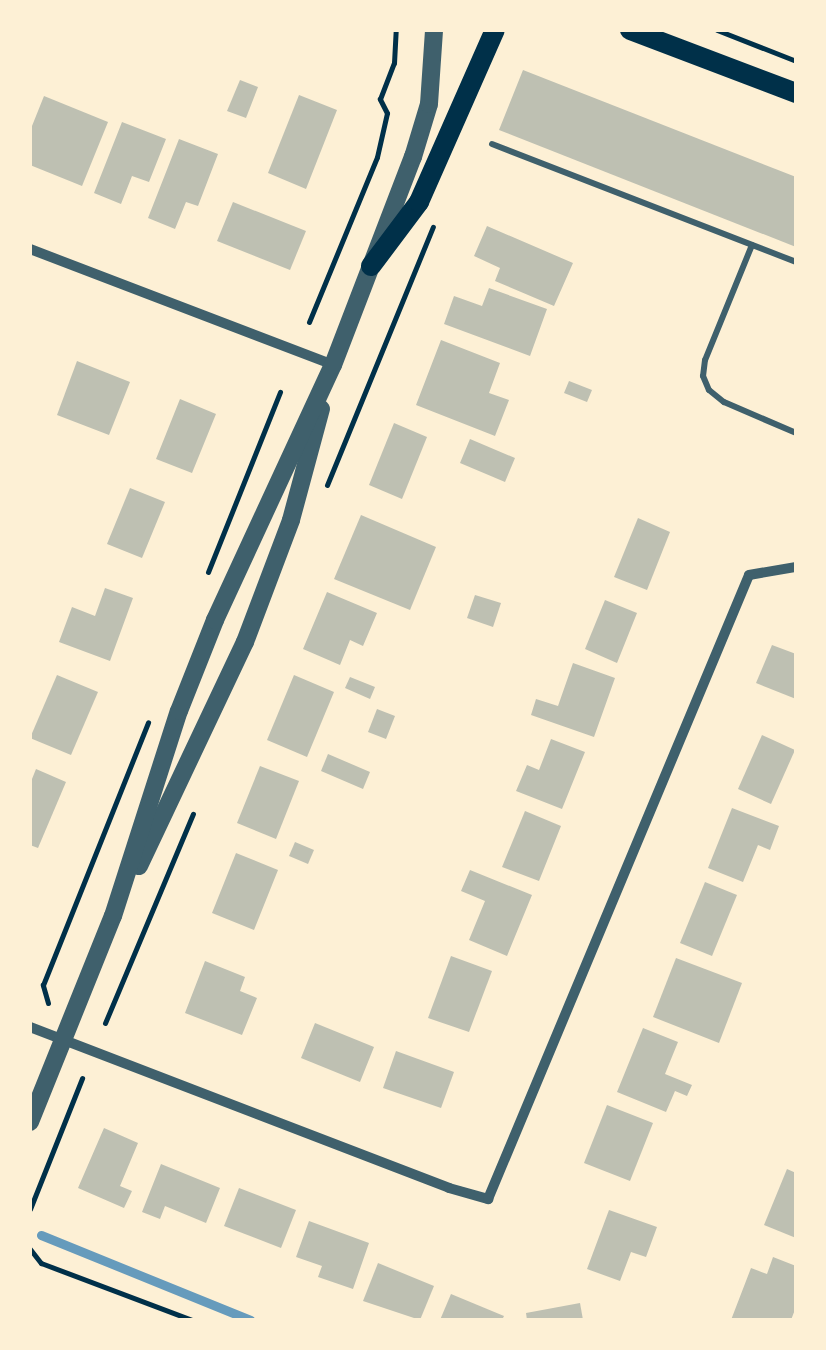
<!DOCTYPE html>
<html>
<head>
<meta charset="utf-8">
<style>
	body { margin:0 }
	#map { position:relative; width:826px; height:1350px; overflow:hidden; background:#fdf0d5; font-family:"Exo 2",sans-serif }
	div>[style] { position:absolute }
	.stream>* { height:9px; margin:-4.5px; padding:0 4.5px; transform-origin:4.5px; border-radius:4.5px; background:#669bbc }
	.building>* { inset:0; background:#bec0b2 }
	.path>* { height:5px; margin:-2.5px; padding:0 2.5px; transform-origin:2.5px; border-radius:2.5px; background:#003049 }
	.service>* { height:6px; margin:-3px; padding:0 3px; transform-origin:3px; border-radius:3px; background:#3f606c }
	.minor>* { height:10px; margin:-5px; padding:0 5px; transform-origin:5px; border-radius:5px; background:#3f606c }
	.tertiary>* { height:18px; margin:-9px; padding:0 9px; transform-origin:9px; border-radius:9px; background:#3f606c }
	.secondary>* { height:20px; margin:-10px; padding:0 10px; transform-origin:10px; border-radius:10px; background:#003049 }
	span { translate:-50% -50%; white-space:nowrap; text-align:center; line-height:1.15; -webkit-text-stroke:9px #fdf0d5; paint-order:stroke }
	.frame { position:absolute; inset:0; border:32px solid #fdf0d5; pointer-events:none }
</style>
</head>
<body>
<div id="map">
	<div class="stream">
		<i style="left:41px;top:1235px;width:226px;rotate:22.1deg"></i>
	</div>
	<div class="building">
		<i style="clip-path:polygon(523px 70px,796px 177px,796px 247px,499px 130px)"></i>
		<i style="clip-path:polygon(240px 80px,258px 87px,246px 118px,227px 111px)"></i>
		<i style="clip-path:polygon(299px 95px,337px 110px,306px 189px,268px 173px)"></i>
		<i style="clip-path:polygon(44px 96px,108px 122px,82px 186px,30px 165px,30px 131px)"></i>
		<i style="clip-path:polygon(122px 122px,166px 139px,149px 182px,132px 176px,121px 204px,94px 193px)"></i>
		<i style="clip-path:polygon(179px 139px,218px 154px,198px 206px,186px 202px,175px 229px,148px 218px)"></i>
		<i style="clip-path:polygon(233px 202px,306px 231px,290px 270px,217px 241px)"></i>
		<i style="clip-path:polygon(487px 226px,573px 263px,554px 306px,495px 281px,500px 268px,474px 256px)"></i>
		<i style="clip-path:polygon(489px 288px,547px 309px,530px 356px,444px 324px,454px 296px,482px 306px)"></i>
		<i style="clip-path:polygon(441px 340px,500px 363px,489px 393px,509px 400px,495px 436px,416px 405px)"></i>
		<i style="clip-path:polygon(77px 361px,130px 382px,109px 435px,57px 415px)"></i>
		<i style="clip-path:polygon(569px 381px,592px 390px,587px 402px,564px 393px)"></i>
		<i style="clip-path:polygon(180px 399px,216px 414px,192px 473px,156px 459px)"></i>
		<i style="clip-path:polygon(394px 423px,427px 437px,402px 499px,369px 485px)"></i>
		<i style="clip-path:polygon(470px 439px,515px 458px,505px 482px,460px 463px)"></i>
		<i style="clip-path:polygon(130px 488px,165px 502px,142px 558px,107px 544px)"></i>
		<i style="clip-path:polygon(361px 515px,436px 547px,410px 610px,334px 579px)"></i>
		<i style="clip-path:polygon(638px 518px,670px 532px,647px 590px,614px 577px)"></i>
		<i style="clip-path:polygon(105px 588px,133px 598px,110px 661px,59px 642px,72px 607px,95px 616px)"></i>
		<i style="clip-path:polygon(327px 592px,377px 613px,363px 646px,350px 640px,340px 665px,303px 649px)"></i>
		<i style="clip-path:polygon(475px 595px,501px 603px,493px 627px,467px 618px)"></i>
		<i style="clip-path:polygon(605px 600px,637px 613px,617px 663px,585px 649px)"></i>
		<i style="clip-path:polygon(772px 645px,796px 654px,796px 699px,756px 683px)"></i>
		<i style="clip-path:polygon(573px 663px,615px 678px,594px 737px,531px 715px,536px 699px,558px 706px)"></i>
		<i style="clip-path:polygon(57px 675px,98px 692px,71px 755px,30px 738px)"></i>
		<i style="clip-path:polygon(294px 675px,334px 692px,307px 757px,267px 740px)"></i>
		<i style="clip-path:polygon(350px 677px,375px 687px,370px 699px,345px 688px)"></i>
		<i style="clip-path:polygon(377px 709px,395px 716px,386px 739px,368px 732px)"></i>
		<i style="clip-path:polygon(762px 735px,795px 750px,771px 804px,738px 789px)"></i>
		<i style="clip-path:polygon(551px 739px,585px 752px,562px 809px,516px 791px,527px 765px,539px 770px)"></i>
		<i style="clip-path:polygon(328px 754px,370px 772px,363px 789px,321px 771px)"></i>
		<i style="clip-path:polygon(260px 766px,299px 781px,276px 839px,237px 823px)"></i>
		<i style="clip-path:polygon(36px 769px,66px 782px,38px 848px,30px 845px,30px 784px)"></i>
		<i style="clip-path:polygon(732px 808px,779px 826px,770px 850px,758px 845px,743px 882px,708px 868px)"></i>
		<i style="clip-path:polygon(525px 811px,561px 826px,539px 881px,502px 867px)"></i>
		<i style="clip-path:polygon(295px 842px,314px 850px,308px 864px,289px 856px)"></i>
		<i style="clip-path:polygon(236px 853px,278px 870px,254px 930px,212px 913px)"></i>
		<i style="clip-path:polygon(470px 870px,532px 895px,507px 956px,469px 940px,485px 901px,461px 891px)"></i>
		<i style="clip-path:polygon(705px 882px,737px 895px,712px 956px,680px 943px)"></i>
		<i style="clip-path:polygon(451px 956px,492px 971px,469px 1032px,428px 1018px)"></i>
		<i style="clip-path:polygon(676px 958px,742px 983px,719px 1043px,653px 1017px)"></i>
		<i style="clip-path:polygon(205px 961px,245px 977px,240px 991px,257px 998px,242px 1035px,185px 1013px)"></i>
		<i style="clip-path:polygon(315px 1023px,374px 1047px,360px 1082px,301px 1058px)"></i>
		<i style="clip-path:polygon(643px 1028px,678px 1042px,665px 1074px,692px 1085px,687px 1096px,675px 1091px,666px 1112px,617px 1092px)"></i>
		<i style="clip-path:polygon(396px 1051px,454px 1072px,441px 1108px,383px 1088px)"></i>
		<i style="clip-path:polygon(607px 1105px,653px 1123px,630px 1181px,584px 1163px)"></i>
		<i style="clip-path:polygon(104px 1128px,138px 1143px,120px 1186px,132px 1191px,124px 1208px,78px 1188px)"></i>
		<i style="clip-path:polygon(161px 1164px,220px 1188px,206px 1223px,165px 1206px,160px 1219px,142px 1212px)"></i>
		<i style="clip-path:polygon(787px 1169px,796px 1173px,796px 1238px,764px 1225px)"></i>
		<i style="clip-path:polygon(239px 1188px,296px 1210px,281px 1248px,224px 1226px)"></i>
		<i style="clip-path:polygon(609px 1210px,657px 1227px,646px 1257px,631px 1252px,620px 1281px,587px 1269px)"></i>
		<i style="clip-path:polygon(309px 1221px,369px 1243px,353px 1289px,318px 1277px,322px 1266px,296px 1257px)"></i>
		<i style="clip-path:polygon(773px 1257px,796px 1266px,796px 1307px,791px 1320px,731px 1320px,751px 1268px,767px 1274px)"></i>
		<i style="clip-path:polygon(378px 1263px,434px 1286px,420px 1320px,363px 1301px)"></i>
		<i style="clip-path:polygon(451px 1294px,504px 1316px,502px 1320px,440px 1320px)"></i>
		<i style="clip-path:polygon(580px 1303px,583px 1320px,527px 1320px,526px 1313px)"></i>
	</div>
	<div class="path">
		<i style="left:717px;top:30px;width:85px;rotate:21.4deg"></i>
		<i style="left:309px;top:322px;width:178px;rotate:-67.6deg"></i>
		<i style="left:377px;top:157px;width:45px;rotate:-77.2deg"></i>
		<i style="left:387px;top:113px;width:16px;rotate:-117deg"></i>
		<i style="left:380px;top:99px;width:39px;rotate:-69deg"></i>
		<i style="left:394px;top:63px;width:33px;rotate:-87deg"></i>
		<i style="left:327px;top:485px;width:279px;rotate:-67.7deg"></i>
		<i style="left:208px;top:572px;width:194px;rotate:-68.2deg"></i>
		<i style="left:48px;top:1003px;width:19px;rotate:-106deg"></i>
		<i style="left:43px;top:985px;width:283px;rotate:-68.2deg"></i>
		<i style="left:105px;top:1023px;width:227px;rotate:-67.2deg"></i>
		<i style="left:30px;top:1209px;width:141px;rotate:-68.3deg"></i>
		<i style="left:30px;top:1249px;width:18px;rotate:52deg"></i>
		<i style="left:41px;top:1263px;width:161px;rotate:20.7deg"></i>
	</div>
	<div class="service">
		<i style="left:492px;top:144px;width:326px;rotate:21.2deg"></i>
		<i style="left:752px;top:245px;width:124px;rotate:112.2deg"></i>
		<i style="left:705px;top:360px;width:16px;rotate:97deg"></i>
		<i style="left:703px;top:376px;width:15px;rotate:67deg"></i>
		<i style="left:709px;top:390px;width:19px;rotate:39deg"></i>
		<i style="left:724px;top:402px;width:78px;rotate:23.3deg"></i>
	</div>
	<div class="minor">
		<i style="left:30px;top:249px;width:324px;rotate:20.9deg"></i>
		<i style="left:30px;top:1027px;width:449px;rotate:21deg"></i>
		<i style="left:449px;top:1188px;width:41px;rotate:15.8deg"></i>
		<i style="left:488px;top:1199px;width:676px;rotate:-67.3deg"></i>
		<i style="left:749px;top:575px;width:48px;rotate:-9.7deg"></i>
	</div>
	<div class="tertiary">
		<i style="left:139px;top:866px;width:248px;rotate:-64.7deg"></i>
		<i style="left:245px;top:642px;width:130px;rotate:-69.3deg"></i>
		<i style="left:291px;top:520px;width:115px;rotate:-74.9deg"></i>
		<i style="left:30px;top:1122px;width:222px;rotate:-68.1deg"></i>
		<i style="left:113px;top:916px;width:215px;rotate:-72.2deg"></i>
		<i style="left:179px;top:711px;width:98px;rotate:-68.4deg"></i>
		<i style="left:215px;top:620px;width:281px;rotate:-65.2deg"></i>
		<i style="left:333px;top:365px;width:223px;rotate:-69deg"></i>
		<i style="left:413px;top:157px;width:55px;rotate:-73.2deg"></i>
		<i style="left:429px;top:104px;width:74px;rotate:-86.1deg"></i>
	</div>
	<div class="secondary">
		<i style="left:630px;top:30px;width:178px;rotate:20.8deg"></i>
		<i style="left:371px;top:266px;width:80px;rotate:-53.1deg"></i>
		<i style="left:419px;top:202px;width:188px;rotate:-66.2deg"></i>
	</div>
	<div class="frame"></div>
</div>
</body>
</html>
